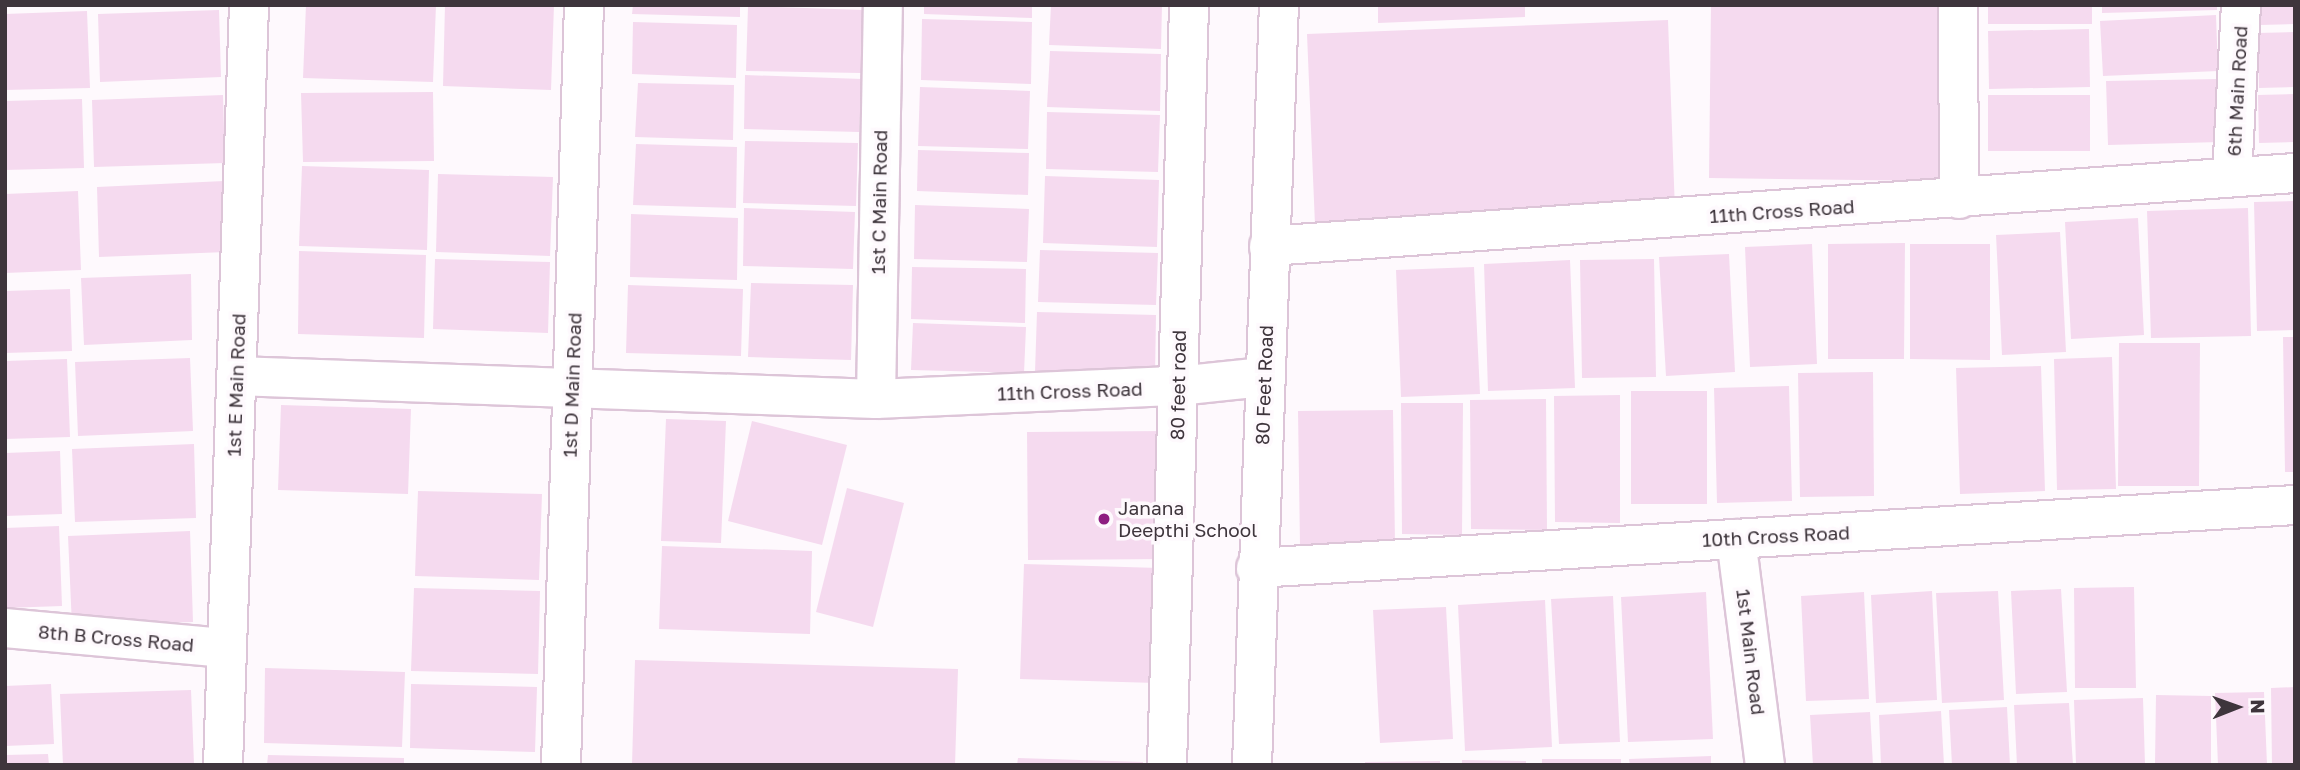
<!DOCTYPE html>
<html>
<head>
<meta charset="utf-8">
<style>
	body { margin:0 }
	#map { position:relative; width:2300px; height:770px; overflow:hidden; background:#fef9fd; font-family:"Golos Text",sans-serif }
	div>[style] { position:absolute }
	.building>* { inset:0; background:#f5daef }
	.roads { filter:drop-shadow(2px 0 #ddc5d8) drop-shadow(-2px 0 #ddc5d8) drop-shadow(0 2px #ddc5d8) drop-shadow(0 -2px #ddc5d8) }
	.minor>* { height:38px; margin:-19px; padding:0 19px; transform-origin:19px; border-radius:19px; background:#fff }
	.dots>* { width:19px; height:19px; translate:-50% -50%; box-sizing:border-box; border:4px solid #fef9fd; border-radius:50% }
	span { translate:-50% -50%; white-space:nowrap; text-align:center; line-height:1.15; -webkit-text-stroke:7px #fef9fd; paint-order:stroke }
	.street-label { font-size:19px; color:#3e353c }
	.poi-label { font-size:19px; color:#3e353c }
	.left { translate:0 -50%; text-align:left }
	.frame { position:absolute; inset:0; border:7px solid #3e353c; pointer-events:none }
	.north { position:absolute; left:2202px; top:672px; width:70px; height:70px; -webkit-text-stroke:5px #fef9fd; paint-order:stroke; rotate:89deg; font-size:19px; font-weight:700; line-height:28px; text-align:center; color:#3e353c }
	.north::after { content:''; display:block; margin:auto; width:24px; height:32px; background:#3e353c; clip-path:polygon(50% 0,100% 100%,50% 72%,0 100%) }
</style>
</head>
<body>
<div id="map">
	<div class="building">
		<i style="clip-path:polygon(306px 5px,436px 5px,433px 82px,303px 78px)"></i>
		<i style="clip-path:polygon(445px 5px,554px 5px,551px 90px,443px 86px)"></i>
		<i style="clip-path:polygon(633px 5px,740px 5px,740px 17px,632px 14px)"></i>
		<i style="clip-path:polygon(924px 5px,1032px 5px,1032px 18px,924px 14px)"></i>
		<i style="clip-path:polygon(1051px 5px,1162px 5px,1161px 49px,1049px 45px)"></i>
		<i style="clip-path:polygon(1378px 5px,1525px 5px,1525px 17px,1378px 23px)"></i>
		<i style="clip-path:polygon(1711px 5px,1944px 5px,1942px 181px,1709px 178px)"></i>
		<i style="clip-path:polygon(1988px 5px,2092px 5px,2092px 24px,1988px 24px)"></i>
		<i style="clip-path:polygon(2102px 5px,2217px 5px,2217px 10px,2102px 13px)"></i>
		<i style="clip-path:polygon(2260px 5px,2295px 5px,2295px 24px,2260px 25px)"></i>
		<i style="clip-path:polygon(748px 6px,864px 10px,861px 73px,746px 71px)"></i>
		<i style="clip-path:polygon(219px 10px,221px 77px,100px 82px,98px 14px)"></i>
		<i style="clip-path:polygon(87px 11px,90px 88px,5px 90px,5px 14px)"></i>
		<i style="clip-path:polygon(2216px 15px,2218px 71px,2103px 76px,2100px 21px)"></i>
		<i style="clip-path:polygon(922px 19px,1032px 22px,1031px 84px,921px 80px)"></i>
		<i style="clip-path:polygon(1668px 20px,1675px 211px,1315px 225px,1307px 34px)"></i>
		<i style="clip-path:polygon(633px 22px,737px 25px,736px 78px,632px 74px)"></i>
		<i style="clip-path:polygon(2089px 29px,2090px 87px,1989px 89px,1988px 31px)"></i>
		<i style="clip-path:polygon(2295px 32px,2295px 87px,2259px 88px,2258px 33px)"></i>
		<i style="clip-path:polygon(1050px 51px,1161px 54px,1160px 111px,1047px 107px)"></i>
		<i style="clip-path:polygon(745px 75px,862px 79px,859px 132px,744px 129px)"></i>
		<i style="clip-path:polygon(2218px 79px,2220px 142px,2108px 145px,2106px 81px)"></i>
		<i style="clip-path:polygon(638px 83px,734px 85px,733px 140px,635px 137px)"></i>
		<i style="clip-path:polygon(920px 87px,1030px 91px,1028px 149px,918px 146px)"></i>
		<i style="clip-path:polygon(433px 92px,434px 161px,303px 162px,301px 93px)"></i>
		<i style="clip-path:polygon(2295px 94px,2295px 142px,2259px 143px,2258px 95px)"></i>
		<i style="clip-path:polygon(223px 95px,225px 163px,94px 167px,92px 100px)"></i>
		<i style="clip-path:polygon(1988px 95px,2090px 95px,2090px 151px,1988px 151px)"></i>
		<i style="clip-path:polygon(82px 99px,84px 168px,5px 170px,5px 101px)"></i>
		<i style="clip-path:polygon(1047px 112px,1160px 115px,1158px 172px,1046px 169px)"></i>
		<i style="clip-path:polygon(745px 141px,858px 143px,856px 206px,743px 203px)"></i>
		<i style="clip-path:polygon(636px 144px,737px 147px,736px 208px,633px 205px)"></i>
		<i style="clip-path:polygon(918px 150px,1029px 153px,1028px 195px,917px 191px)"></i>
		<i style="clip-path:polygon(302px 166px,429px 170px,427px 250px,299px 246px)"></i>
		<i style="clip-path:polygon(438px 174px,553px 177px,550px 256px,436px 252px)"></i>
		<i style="clip-path:polygon(1045px 176px,1159px 180px,1157px 247px,1043px 243px)"></i>
		<i style="clip-path:polygon(224px 181px,226px 252px,99px 257px,97px 187px)"></i>
		<i style="clip-path:polygon(78px 191px,81px 270px,5px 273px,5px 194px)"></i>
		<i style="clip-path:polygon(2295px 201px,2295px 330px,2257px 331px,2254px 202px)"></i>
		<i style="clip-path:polygon(915px 205px,1029px 209px,1027px 262px,914px 259px)"></i>
		<i style="clip-path:polygon(744px 208px,855px 212px,853px 269px,743px 266px)"></i>
		<i style="clip-path:polygon(2248px 208px,2251px 336px,2151px 338px,2147px 211px)"></i>
		<i style="clip-path:polygon(631px 214px,738px 218px,737px 280px,630px 277px)"></i>
		<i style="clip-path:polygon(2138px 218px,2144px 335px,2071px 339px,2065px 222px)"></i>
		<i style="clip-path:polygon(2060px 232px,2066px 352px,2002px 355px,1996px 235px)"></i>
		<i style="clip-path:polygon(1905px 243px,1904px 359px,1828px 359px,1828px 244px)"></i>
		<i style="clip-path:polygon(1812px 244px,1817px 364px,1750px 367px,1745px 247px)"></i>
		<i style="clip-path:polygon(1910px 244px,1990px 244px,1990px 360px,1910px 359px)"></i>
		<i style="clip-path:polygon(1040px 250px,1158px 253px,1156px 305px,1038px 302px)"></i>
		<i style="clip-path:polygon(299px 251px,426px 255px,424px 338px,298px 334px)"></i>
		<i style="clip-path:polygon(1729px 254px,1735px 372px,1666px 376px,1659px 257px)"></i>
		<i style="clip-path:polygon(435px 259px,550px 262px,548px 333px,433px 329px)"></i>
		<i style="clip-path:polygon(1654px 259px,1656px 377px,1582px 378px,1580px 260px)"></i>
		<i style="clip-path:polygon(1570px 260px,1575px 388px,1488px 391px,1484px 264px)"></i>
		<i style="clip-path:polygon(912px 267px,1026px 269px,1025px 323px,911px 319px)"></i>
		<i style="clip-path:polygon(1474px 267px,1480px 394px,1401px 397px,1396px 270px)"></i>
		<i style="clip-path:polygon(191px 274px,192px 340px,84px 345px,81px 278px)"></i>
		<i style="clip-path:polygon(751px 283px,853px 285px,851px 360px,748px 357px)"></i>
		<i style="clip-path:polygon(628px 285px,743px 289px,741px 356px,626px 353px)"></i>
		<i style="clip-path:polygon(70px 289px,72px 351px,5px 353px,5px 291px)"></i>
		<i style="clip-path:polygon(1037px 312px,1156px 315px,1155px 375px,1035px 372px)"></i>
		<i style="clip-path:polygon(913px 323px,1026px 327px,1024px 373px,911px 370px)"></i>
		<i style="clip-path:polygon(2283px 337px,2295px 337px,2295px 472px,2285px 472px)"></i>
		<i style="clip-path:polygon(2119px 343px,2200px 343px,2199px 486px,2118px 486px)"></i>
		<i style="clip-path:polygon(2112px 357px,2116px 489px,2057px 490px,2054px 359px)"></i>
		<i style="clip-path:polygon(190px 358px,193px 431px,78px 436px,75px 362px)"></i>
		<i style="clip-path:polygon(67px 359px,70px 437px,5px 439px,5px 361px)"></i>
		<i style="clip-path:polygon(2041px 366px,2045px 491px,1960px 494px,1956px 368px)"></i>
		<i style="clip-path:polygon(1873px 372px,1874px 496px,1800px 497px,1798px 373px)"></i>
		<i style="clip-path:polygon(1789px 386px,1792px 501px,1717px 503px,1714px 388px)"></i>
		<i style="clip-path:polygon(1631px 391px,1707px 391px,1707px 504px,1631px 504px)"></i>
		<i style="clip-path:polygon(1620px 395px,1620px 523px,1555px 522px,1554px 396px)"></i>
		<i style="clip-path:polygon(1546px 399px,1547px 530px,1471px 529px,1470px 400px)"></i>
		<i style="clip-path:polygon(1401px 403px,1463px 403px,1462px 535px,1402px 534px)"></i>
		<i style="clip-path:polygon(281px 405px,411px 409px,408px 494px,278px 490px)"></i>
		<i style="clip-path:polygon(1393px 410px,1395px 543px,1300px 545px,1298px 411px)"></i>
		<i style="clip-path:polygon(666px 419px,726px 421px,721px 543px,661px 541px)"></i>
		<i style="clip-path:polygon(752px 421px,847px 445px,822px 545px,728px 521px)"></i>
		<i style="clip-path:polygon(1166px 431px,1168px 559px,1028px 560px,1027px 432px)"></i>
		<i style="clip-path:polygon(194px 444px,196px 518px,75px 522px,72px 449px)"></i>
		<i style="clip-path:polygon(60px 451px,62px 514px,5px 516px,5px 453px)"></i>
		<i style="clip-path:polygon(847px 488px,904px 503px,873px 627px,816px 612px)"></i>
		<i style="clip-path:polygon(418px 491px,542px 494px,539px 580px,415px 576px)"></i>
		<i style="clip-path:polygon(59px 526px,62px 606px,5px 608px,5px 528px)"></i>
		<i style="clip-path:polygon(190px 531px,193px 622px,72px 626px,68px 536px)"></i>
		<i style="clip-path:polygon(662px 546px,812px 551px,810px 634px,659px 629px)"></i>
		<i style="clip-path:polygon(1024px 564px,1159px 568px,1156px 683px,1020px 679px)"></i>
		<i style="clip-path:polygon(2134px 587px,2136px 688px,2075px 688px,2074px 588px)"></i>
		<i style="clip-path:polygon(414px 588px,540px 591px,538px 674px,411px 671px)"></i>
		<i style="clip-path:polygon(2061px 589px,2067px 692px,2016px 694px,2011px 591px)"></i>
		<i style="clip-path:polygon(1932px 591px,1937px 700px,1876px 703px,1871px 595px)"></i>
		<i style="clip-path:polygon(1998px 591px,2004px 700px,1942px 703px,1936px 593px)"></i>
		<i style="clip-path:polygon(1706px 592px,1713px 739px,1628px 742px,1621px 597px)"></i>
		<i style="clip-path:polygon(1864px 592px,1869px 699px,1806px 701px,1801px 596px)"></i>
		<i style="clip-path:polygon(1613px 596px,1620px 742px,1559px 744px,1551px 599px)"></i>
		<i style="clip-path:polygon(1545px 600px,1552px 747px,1465px 751px,1458px 605px)"></i>
		<i style="clip-path:polygon(1446px 607px,1453px 739px,1380px 743px,1373px 610px)"></i>
		<i style="clip-path:polygon(635px 660px,958px 669px,955px 765px,632px 765px)"></i>
		<i style="clip-path:polygon(265px 668px,405px 672px,402px 747px,264px 743px)"></i>
		<i style="clip-path:polygon(51px 684px,54px 744px,5px 746px,5px 686px)"></i>
		<i style="clip-path:polygon(411px 684px,537px 687px,535px 752px,410px 748px)"></i>
		<i style="clip-path:polygon(2295px 687px,2295px 765px,2272px 765px,2271px 688px)"></i>
		<i style="clip-path:polygon(191px 690px,194px 764px,63px 765px,60px 694px)"></i>
		<i style="clip-path:polygon(2264px 692px,2267px 765px,2218px 765px,2215px 693px)"></i>
		<i style="clip-path:polygon(2156px 695px,2211px 696px,2211px 765px,2155px 765px)"></i>
		<i style="clip-path:polygon(2143px 698px,2145px 765px,2076px 765px,2074px 700px)"></i>
		<i style="clip-path:polygon(2069px 703px,2073px 765px,2017px 765px,2014px 705px)"></i>
		<i style="clip-path:polygon(2007px 707px,2010px 765px,1952px 765px,1949px 710px)"></i>
		<i style="clip-path:polygon(1941px 711px,1944px 765px,1881px 765px,1879px 715px)"></i>
		<i style="clip-path:polygon(1870px 712px,1873px 765px,1813px 765px,1810px 715px)"></i>
		<i style="clip-path:polygon(48px 754px,49px 765px,5px 765px,5px 755px)"></i>
		<i style="clip-path:polygon(268px 755px,404px 758px,404px 765px,267px 765px)"></i>
		<i style="clip-path:polygon(1711px 756px,1711px 765px,1630px 765px,1629px 759px)"></i>
		<i style="clip-path:polygon(1018px 758px,1143px 762px,1143px 765px,1017px 765px)"></i>
		<i style="clip-path:polygon(1542px 759px,1621px 759px,1621px 765px,1542px 765px)"></i>
		<i style="clip-path:polygon(1462px 760px,1526px 761px,1526px 765px,1462px 765px)"></i>
		<i style="clip-path:polygon(1440px 761px,1440px 765px,1365px 765px,1365px 762px)"></i>
	</div>
	<div class="roads">
		<div class="minor">
			<i style="left:1958px;top:5px;width:194px;rotate:89.7deg"></i>
			<i style="left:2232px;top:176px;width:171px;rotate:-87deg"></i>
			<i style="left:1269px;top:246px;width:1029px;rotate:-4.07deg"></i>
			<i style="left:236px;top:376px;width:640px;rotate:2.06deg"></i>
			<i style="left:876px;top:399px;width:302px;rotate:-2.5deg"></i>
			<i style="left:1178px;top:386px;width:86px;rotate:-6deg"></i>
			<i style="left:876px;top:399px;width:394px;rotate:-89deg"></i>
			<i style="left:1736px;top:539px;width:228px;rotate:82.7deg"></i>
			<i style="left:1256px;top:568px;width:1041px;rotate:-3.47deg"></i>
			<i style="left:5px;top:628px;width:222px;rotate:5.2deg"></i>
			<i style="left:223px;top:765px;width:760px;rotate:-88.04deg"></i>
			<i style="left:561px;top:765px;width:760px;rotate:-88.27deg"></i>
			<i style="left:1167px;top:765px;width:760px;rotate:-88.34deg"></i>
			<i style="left:1252px;top:765px;width:760px;rotate:-87.97deg"></i>
		</div>
	</div>
	<div class="dots">
		<i style="left:1104px;top:519px;background:#8e1e81"></i>
	</div>
	<div class="street-label">
		<span style="left:2237px;top:91px;rotate:-87deg">6th Main Road</span>
		<span style="left:879px;top:202px;rotate:-89deg">1st C Main Road</span>
		<span style="left:1782px;top:211px;rotate:-4deg">11th Cross Road</span>
		<span style="left:236px;top:385px;rotate:-88deg">1st E Main Road</span>
		<span style="left:572px;top:385px;rotate:-88deg">1st D Main Road</span>
		<span style="left:1178px;top:385px;rotate:-89deg">80 feet road</span>
		<span style="left:1264px;top:385px;rotate:-88deg">80 Feet Road</span>
		<span style="left:1070px;top:391px;rotate:-2deg">11th Cross Road</span>
		<span style="left:1776px;top:536px;rotate:-3deg">10th Cross Road</span>
		<span style="left:116px;top:638px;rotate:5deg">8th B Cross Road</span>
		<span style="left:1751px;top:652px;rotate:83deg">1st Main Road</span>
	</div>
	<div class="poi-label">
		<span class="left" style="left:1118px;top:519px">Janana<br>Deepthi School</span>
	</div>
	<div class="frame"></div>
	<div class="north">N</div>
</div>
</body>
</html>
